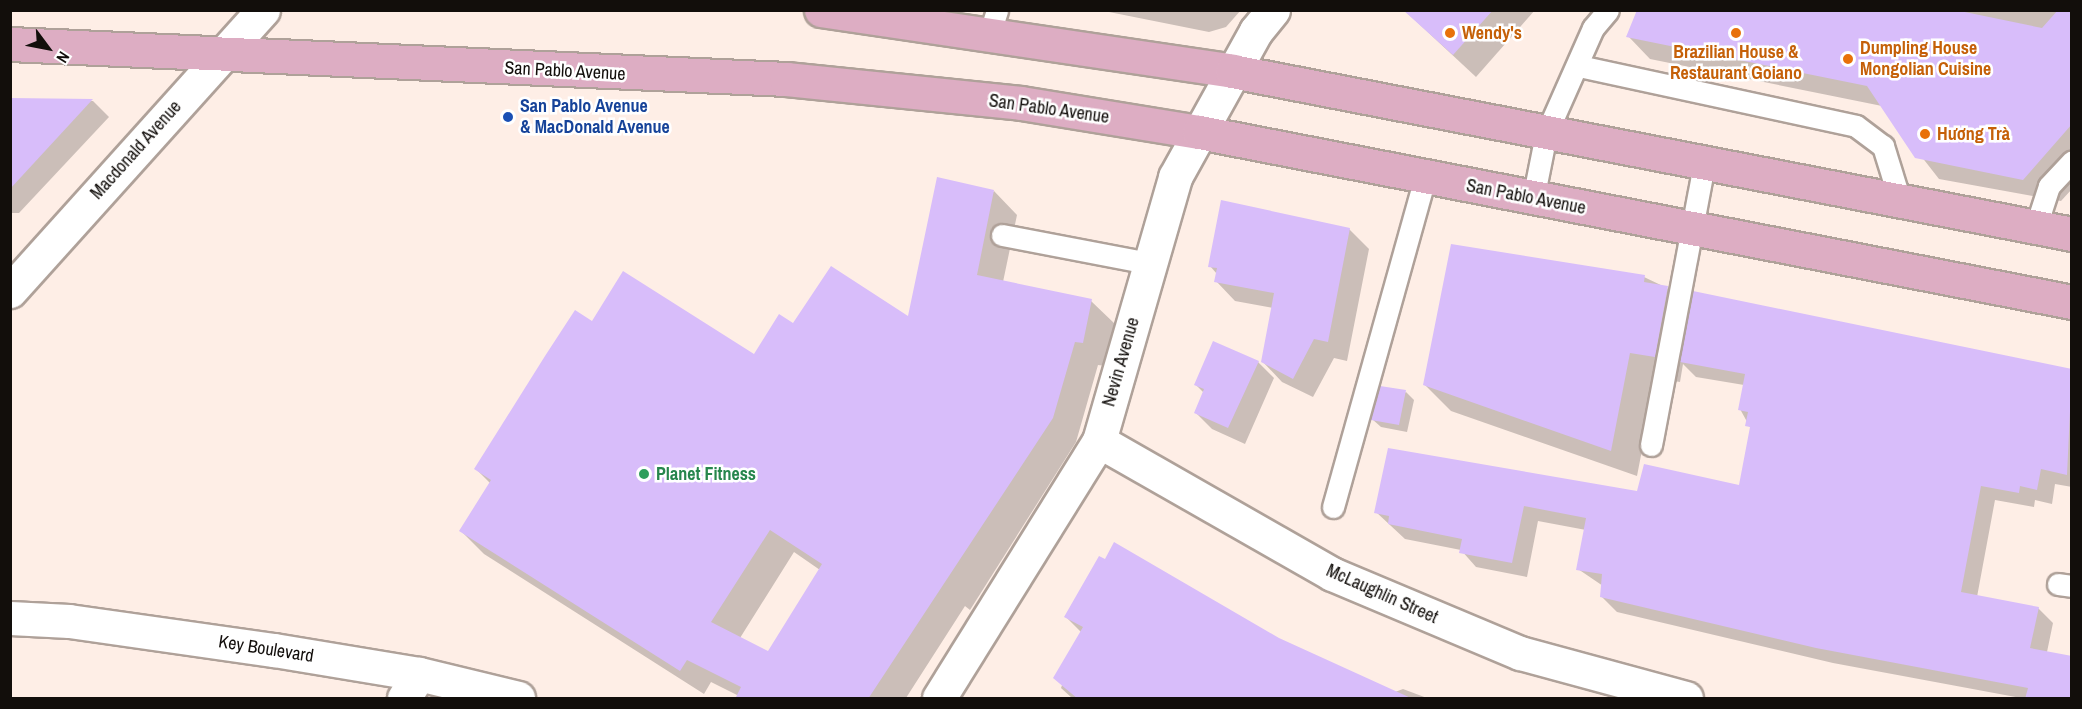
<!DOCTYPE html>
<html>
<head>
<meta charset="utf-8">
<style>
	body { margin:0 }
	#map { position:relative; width:2082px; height:709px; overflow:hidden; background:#feeee6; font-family:"Archivo Narrow",sans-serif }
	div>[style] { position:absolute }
	.shadow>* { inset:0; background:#0003 }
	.building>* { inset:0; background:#d8bdfa }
	.roads { filter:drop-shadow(2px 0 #afa199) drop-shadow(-2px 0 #afa199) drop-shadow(0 2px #afa199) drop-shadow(0 -2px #afa199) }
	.lane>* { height:21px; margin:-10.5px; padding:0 10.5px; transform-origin:10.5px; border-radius:10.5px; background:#fff }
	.street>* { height:33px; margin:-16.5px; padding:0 16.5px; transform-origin:16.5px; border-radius:16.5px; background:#fff }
	.secondary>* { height:33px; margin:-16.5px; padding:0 16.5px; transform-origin:16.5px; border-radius:16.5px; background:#fff }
	.primary>* { height:33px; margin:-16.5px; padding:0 16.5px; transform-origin:16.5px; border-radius:16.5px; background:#ddadc3 }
	.dots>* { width:16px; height:16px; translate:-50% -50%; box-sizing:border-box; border:3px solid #fff; border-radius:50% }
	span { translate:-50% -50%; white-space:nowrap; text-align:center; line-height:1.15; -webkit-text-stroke:5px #fff; paint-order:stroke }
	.food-label { font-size:18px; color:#c56008; font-weight:700 }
	.left { translate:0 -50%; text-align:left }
	.street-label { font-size:18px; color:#120e0b }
	.transit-label { font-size:18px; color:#164399; font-weight:700 }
	.leisure-label { font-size:18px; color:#27864d; font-weight:700 }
	.frame { position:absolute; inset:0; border:12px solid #120e0b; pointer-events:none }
	.north { position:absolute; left:18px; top:18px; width:60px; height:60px; -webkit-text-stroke:4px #fff; paint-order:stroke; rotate:122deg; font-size:16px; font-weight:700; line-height:24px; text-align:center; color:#120e0b }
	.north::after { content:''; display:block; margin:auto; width:21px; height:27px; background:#120e0b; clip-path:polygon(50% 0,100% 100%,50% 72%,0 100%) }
</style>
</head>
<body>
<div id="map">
	<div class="shadow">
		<i style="clip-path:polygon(1241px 10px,1226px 27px,1209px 32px,1099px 10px)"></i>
		<i style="clip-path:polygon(1404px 10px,1535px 10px,1476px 77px)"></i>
		<i style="clip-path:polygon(1639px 10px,2072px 10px,2072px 189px,2061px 201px,1939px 179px,1882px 106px,1650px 59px,1628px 36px)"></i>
		<i style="clip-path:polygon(10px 100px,93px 101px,109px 117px,19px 213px,10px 213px)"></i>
		<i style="clip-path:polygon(evenodd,994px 191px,1017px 215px,1003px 282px,1091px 301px,1115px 324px,1106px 366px,1098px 365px,1076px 442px,970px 610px,965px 606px,906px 698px,743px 698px,711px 682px,704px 694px,484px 554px,461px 531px,491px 484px,476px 469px,593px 323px,755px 356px,793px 325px,909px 318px,994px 191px,794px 552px,820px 570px,768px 653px,740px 638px,794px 552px)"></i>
		<i style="clip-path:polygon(1349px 229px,1369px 249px,1347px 361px,1334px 358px,1313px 397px,1282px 382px,1263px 362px,1273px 308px,1235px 301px,1216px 281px,1217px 274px,1210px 266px)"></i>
		<i style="clip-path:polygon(1644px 277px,1667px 288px,1691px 311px,2072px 371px,2072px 487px,2055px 484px,2052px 504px,2035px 500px,2034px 507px,1995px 500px,1977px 597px,2038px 608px,2053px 623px,2047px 652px,2072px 698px,2021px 698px,1833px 663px,1617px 612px,1602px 597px,1603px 586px,1578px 569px,1586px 530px,1538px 521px,1527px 577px,1476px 567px,1461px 550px,1405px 539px,1376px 512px,1740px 487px,1751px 429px,1740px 409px,1744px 385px,1696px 377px,1683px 364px,1680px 382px,1656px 378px,1637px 476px,1451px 411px,1425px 385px)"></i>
		<i style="clip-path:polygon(1258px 362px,1274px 378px,1245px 444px,1212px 429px,1195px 412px,1204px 393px,1196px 385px)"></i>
		<i style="clip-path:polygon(1406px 392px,1414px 400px,1407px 432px,1381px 427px,1372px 419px)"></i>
		<i style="clip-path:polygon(1066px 617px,1279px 639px,1395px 692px,1403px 689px,1427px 698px,1072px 698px,1061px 688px,1081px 632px)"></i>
	</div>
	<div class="building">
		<i style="clip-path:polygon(1403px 10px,1493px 10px,1453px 55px)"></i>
		<i style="clip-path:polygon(1637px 10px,1955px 10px,2042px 28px,2058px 10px,2072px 10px,2072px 124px,2023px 180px,1915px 158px,1867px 86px,1626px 37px)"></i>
		<i style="clip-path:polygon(10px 98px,93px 99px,10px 189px)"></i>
		<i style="clip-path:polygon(evenodd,937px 177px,994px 190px,977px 275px,1092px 299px,1083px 343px,1075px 342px,1053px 418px,868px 699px,735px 699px,741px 687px,687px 660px,680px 671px,459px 531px,491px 480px,474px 469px,545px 356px,575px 310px,592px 321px,623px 271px,754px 354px,779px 314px,793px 323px,831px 266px,908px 316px,937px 177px,770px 530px,822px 564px,768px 651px,711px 622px,770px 530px)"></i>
		<i style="clip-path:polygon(1221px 200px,1350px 228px,1328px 342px,1314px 339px,1293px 379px,1261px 362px,1274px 293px,1214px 282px,1217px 268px,1208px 267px)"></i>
		<i style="clip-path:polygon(1451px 244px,1645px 275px,1644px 282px,1668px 286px,1655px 357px,1630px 353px,1611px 451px,1423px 385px)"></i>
		<i style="clip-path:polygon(1693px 291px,2072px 369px,2067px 475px,2041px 469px,2037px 490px,2020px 486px,2019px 493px,1981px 486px,1961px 592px,2039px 607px,2030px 648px,2072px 656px,2072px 699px,2025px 699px,2028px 688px,1816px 648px,1600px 597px,1602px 574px,1576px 570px,1586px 518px,1524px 506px,1512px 563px,1459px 553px,1462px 539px,1388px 524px,1389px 516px,1374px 513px,1388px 448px,1637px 491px,1644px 464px,1739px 485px,1750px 427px,1745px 426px,1748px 412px,1738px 410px,1745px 374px,1680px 362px)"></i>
		<i style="clip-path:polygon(1213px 341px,1259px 361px,1228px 428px,1194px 413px,1204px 389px,1194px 385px)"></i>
		<i style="clip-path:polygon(1380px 386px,1406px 390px,1399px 425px,1371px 420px)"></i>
		<i style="clip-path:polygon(1114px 542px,1279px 638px,1413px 699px,1078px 699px,1053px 678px,1083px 627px,1064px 617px,1099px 556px,1105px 559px)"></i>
	</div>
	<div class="roads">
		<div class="lane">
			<i style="left:990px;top:32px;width:23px;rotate:-72deg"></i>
			<i style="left:1579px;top:66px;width:283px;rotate:12.2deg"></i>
			<i style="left:1856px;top:126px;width:34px;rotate:37deg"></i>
			<i style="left:1883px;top:146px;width:58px;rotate:72.8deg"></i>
			<i style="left:1533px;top:199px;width:66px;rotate:-78.7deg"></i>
			<i style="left:1546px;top:134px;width:116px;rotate:-66.1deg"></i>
			<i style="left:1593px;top:28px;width:23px;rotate:-50deg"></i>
			<i style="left:2036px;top:226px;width:42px;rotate:-72deg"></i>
			<i style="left:2049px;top:186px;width:34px;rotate:-47deg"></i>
			<i style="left:1002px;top:235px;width:150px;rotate:10.8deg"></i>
			<i style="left:1651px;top:445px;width:286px;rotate:-79.3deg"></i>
			<i style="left:1333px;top:507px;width:343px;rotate:-74.4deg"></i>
			<i style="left:2058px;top:584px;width:14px;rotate:8deg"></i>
		</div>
		<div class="street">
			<i style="left:1099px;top:441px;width:268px;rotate:29.7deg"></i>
			<i style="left:1332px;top:574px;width:204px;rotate:22.8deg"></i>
			<i style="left:1520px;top:653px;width:172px;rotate:15.2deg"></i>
			<i style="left:404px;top:698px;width:28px;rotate:-58deg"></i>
			<i style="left:939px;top:698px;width:303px;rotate:-58.1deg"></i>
			<i style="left:1099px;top:441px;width:275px;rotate:-73.9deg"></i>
			<i style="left:1175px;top:177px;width:167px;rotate:-61deg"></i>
			<i style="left:1256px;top:31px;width:27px;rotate:-51deg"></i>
		</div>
		<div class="secondary">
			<i style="left:10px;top:291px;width:378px;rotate:-48deg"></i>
			<i style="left:10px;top:618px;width:59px;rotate:2.9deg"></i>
			<i style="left:69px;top:621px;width:207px;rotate:8.1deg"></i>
			<i style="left:274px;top:650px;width:147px;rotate:9.4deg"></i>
			<i style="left:419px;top:674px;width:102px;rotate:13.6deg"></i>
		</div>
		<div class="primary">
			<i style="left:821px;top:10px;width:416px;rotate:8.4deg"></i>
			<i style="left:1232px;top:71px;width:856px;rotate:10.98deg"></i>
			<i style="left:10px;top:44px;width:777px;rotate:2.58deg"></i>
			<i style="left:786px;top:79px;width:236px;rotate:5.8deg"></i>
			<i style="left:1021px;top:103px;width:180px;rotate:9.3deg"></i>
			<i style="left:1199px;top:132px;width:889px;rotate:11.02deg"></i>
		</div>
	</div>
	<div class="dots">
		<i style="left:1450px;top:33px;background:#e8710a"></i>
		<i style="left:1736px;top:33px;background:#e8710a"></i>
		<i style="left:1848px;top:59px;background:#e8710a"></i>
		<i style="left:508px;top:117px;background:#1a4fb4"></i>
		<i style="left:1925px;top:134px;background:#e8710a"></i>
		<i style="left:644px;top:474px;background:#2e9e5b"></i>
	</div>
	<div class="food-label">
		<span class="left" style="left:1462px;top:33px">Wendy's</span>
		<span class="left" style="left:1860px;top:59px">Dumpling House<br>Mongolian Cuisine</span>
		<span style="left:1736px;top:63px">Brazilian House &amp;<br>Restaurant Goiano</span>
		<span class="left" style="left:1937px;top:134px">Hương Trà</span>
	</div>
	<div class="street-label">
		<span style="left:565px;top:71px;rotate:3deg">San Pablo Avenue</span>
		<span style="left:1049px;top:109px;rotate:8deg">San Pablo Avenue</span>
		<span style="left:136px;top:150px;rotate:-48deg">Macdonald Avenue</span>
		<span style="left:1526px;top:197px;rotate:11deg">San Pablo Avenue</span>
		<span style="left:1121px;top:362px;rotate:-74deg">Nevin Avenue</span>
		<span style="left:1382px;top:594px;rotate:24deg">McLaughlin Street</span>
		<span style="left:266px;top:649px;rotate:9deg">Key Boulevard</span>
	</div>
	<div class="transit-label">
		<span class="left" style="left:520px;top:117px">San Pablo Avenue<br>&amp; MacDonald Avenue</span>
	</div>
	<div class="leisure-label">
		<span class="left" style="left:656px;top:474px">Planet Fitness</span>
	</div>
	<div class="frame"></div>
	<div class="north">N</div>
</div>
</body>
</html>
